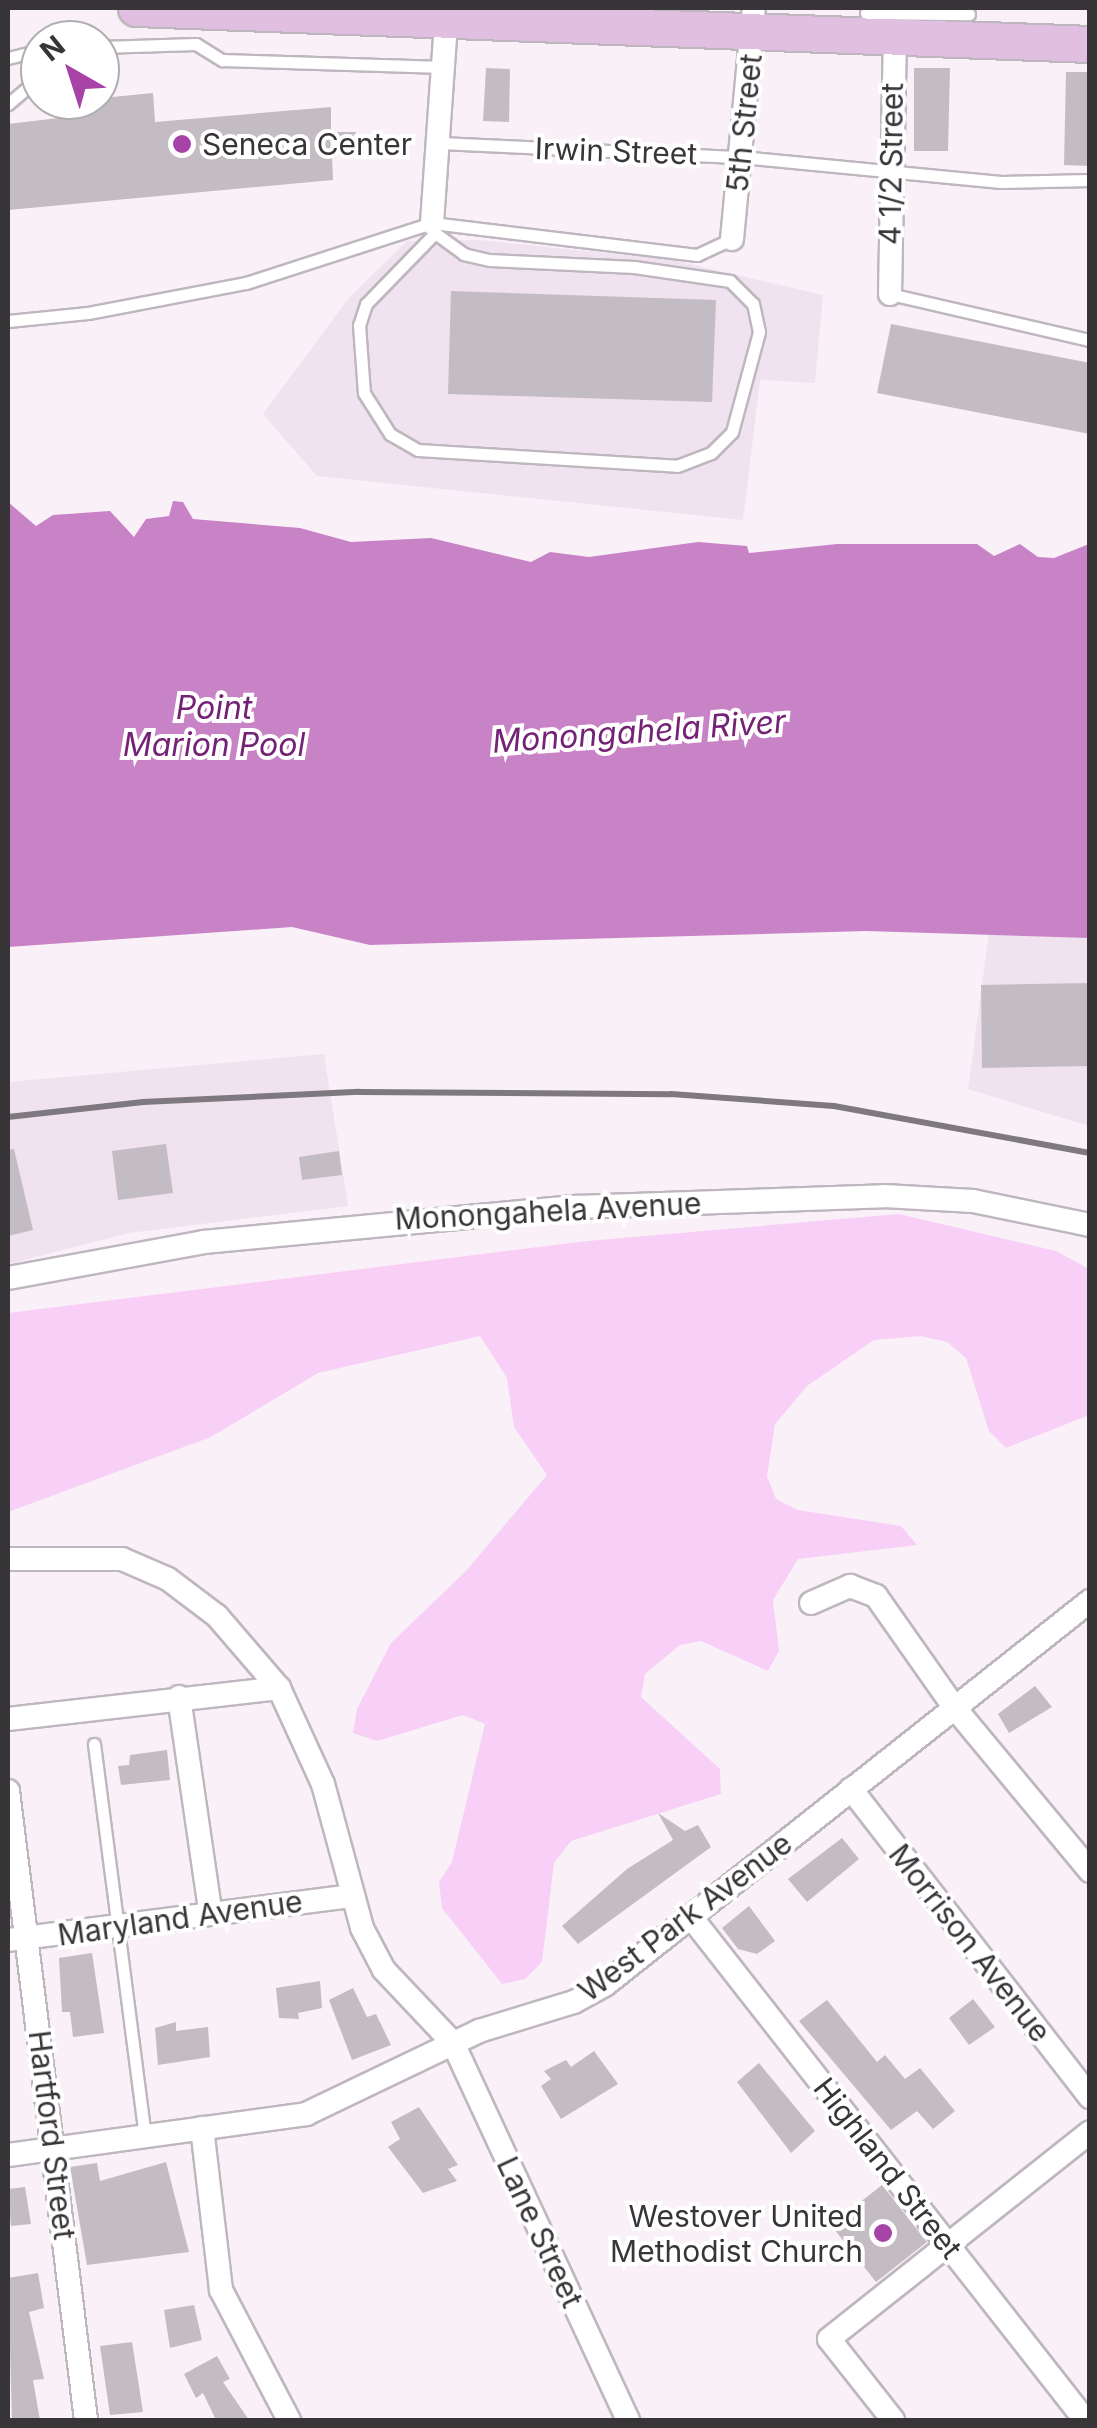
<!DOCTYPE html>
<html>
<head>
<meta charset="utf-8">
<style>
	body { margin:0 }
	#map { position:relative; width:1097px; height:2428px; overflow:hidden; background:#f9f0f8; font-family:Inter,sans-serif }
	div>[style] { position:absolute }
	.built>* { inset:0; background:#f0e2ef }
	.green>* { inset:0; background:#f8d0f7 }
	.water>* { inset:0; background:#c883c7 }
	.building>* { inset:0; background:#c4bcc3 }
	.roads { filter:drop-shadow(2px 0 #bfb7bf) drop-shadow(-2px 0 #bfb7bf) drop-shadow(0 2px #bfb7bf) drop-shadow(0 -2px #bfb7bf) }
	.lane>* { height:11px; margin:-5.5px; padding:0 5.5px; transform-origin:5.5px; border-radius:5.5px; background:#fff }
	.street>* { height:22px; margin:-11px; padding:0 11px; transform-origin:11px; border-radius:11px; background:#fff }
	.primary>* { height:35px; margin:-17.5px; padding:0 17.5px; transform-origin:17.5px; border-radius:17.5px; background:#e0bfe0 }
	.rail>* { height:6px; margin:-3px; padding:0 3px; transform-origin:3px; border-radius:3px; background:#7e797e }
	.dots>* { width:28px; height:28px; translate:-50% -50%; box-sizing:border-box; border:5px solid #fff; border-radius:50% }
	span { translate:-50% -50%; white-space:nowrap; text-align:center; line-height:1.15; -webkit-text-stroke:8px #fff; paint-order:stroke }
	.street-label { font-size:30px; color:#383538 }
	.poi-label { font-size:30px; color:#383538 }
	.left { translate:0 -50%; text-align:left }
	.right { translate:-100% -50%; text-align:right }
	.water-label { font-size:32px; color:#742275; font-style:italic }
	.frame { position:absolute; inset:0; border:10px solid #383538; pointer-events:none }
	.north { position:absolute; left:20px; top:20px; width:100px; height:100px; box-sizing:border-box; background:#fff; border:2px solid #afaeaf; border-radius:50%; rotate:321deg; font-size:28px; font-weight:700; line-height:40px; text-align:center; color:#383538 }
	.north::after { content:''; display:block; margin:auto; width:35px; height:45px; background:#a742a7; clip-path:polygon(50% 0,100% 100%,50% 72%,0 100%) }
</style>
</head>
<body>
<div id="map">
	<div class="built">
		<i style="clip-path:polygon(479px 240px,672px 260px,823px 295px,815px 383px,760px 380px,743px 520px,317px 476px,263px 414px,348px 299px,407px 241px)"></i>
		<i style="clip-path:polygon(989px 932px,1089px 938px,1089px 1126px,968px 1089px)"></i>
		<i style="clip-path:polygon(324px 1054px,348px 1206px,129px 1233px,8px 1264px,8px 1082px)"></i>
	</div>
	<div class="green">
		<i style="clip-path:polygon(899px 1214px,1056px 1251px,1089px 1269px,1089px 1415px,1006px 1448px,989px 1431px,966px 1358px,947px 1342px,921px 1336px,874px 1340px,807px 1386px,775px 1424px,767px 1476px,776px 1499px,798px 1510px,901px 1526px,917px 1545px,798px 1559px,773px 1600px,779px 1651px,768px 1671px,701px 1641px,680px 1645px,645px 1674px,641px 1697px,720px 1769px,721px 1794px,571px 1841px,554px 1863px,542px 1962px,525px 1979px,502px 1984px,442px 1908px,439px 1882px,452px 1862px,485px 1724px,463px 1715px,377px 1741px,353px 1733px,357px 1709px,391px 1643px,466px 1571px,547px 1475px,514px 1427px,507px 1378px,480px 1336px,318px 1373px,211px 1437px,8px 1512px,8px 1313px,587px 1241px)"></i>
	</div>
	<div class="water">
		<i style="clip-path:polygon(173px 501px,183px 502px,193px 519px,300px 528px,351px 542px,431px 538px,531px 562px,550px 552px,589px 557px,698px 542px,747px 546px,749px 553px,837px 544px,977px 544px,994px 556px,1020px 544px,1038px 557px,1054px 558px,1089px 544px,1089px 938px,866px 931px,370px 945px,292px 927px,8px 947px,8px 502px,36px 526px,53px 515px,110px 511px,134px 537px,146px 519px,169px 516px)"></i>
	</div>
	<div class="building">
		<i style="clip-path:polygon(486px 68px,510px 69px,509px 122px,483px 121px)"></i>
		<i style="clip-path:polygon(914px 68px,950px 68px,948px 151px,914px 151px)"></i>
		<i style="clip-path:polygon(1066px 72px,1090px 72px,1090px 166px,1064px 165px)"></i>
		<i style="clip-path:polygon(153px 93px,155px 122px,331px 107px,331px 132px,356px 132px,355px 155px,332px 155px,333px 180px,8px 210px,8px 124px,84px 115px,82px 100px)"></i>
		<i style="clip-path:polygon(451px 291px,716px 300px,712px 402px,448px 394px)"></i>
		<i style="clip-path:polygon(891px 324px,1090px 363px,1090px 434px,877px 393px)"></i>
		<i style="clip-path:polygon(1090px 983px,1090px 1066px,982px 1068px,981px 985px)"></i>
		<i style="clip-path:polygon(166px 1144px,173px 1193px,118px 1200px,112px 1151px)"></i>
		<i style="clip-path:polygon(14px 1149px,33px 1230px,8px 1236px,8px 1150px)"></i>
		<i style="clip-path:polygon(339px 1151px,342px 1175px,302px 1180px,299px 1157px)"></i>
		<i style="clip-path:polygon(1035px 1686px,1052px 1707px,1009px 1733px,998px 1714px)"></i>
		<i style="clip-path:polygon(167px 1750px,170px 1780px,121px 1785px,118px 1766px,129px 1765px,130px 1755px)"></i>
		<i style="clip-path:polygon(658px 1813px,685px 1831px,698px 1825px,711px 1847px,578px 1944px,562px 1926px,627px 1869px,673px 1840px)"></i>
		<i style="clip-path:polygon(842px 1838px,859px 1859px,807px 1902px,788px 1879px)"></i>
		<i style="clip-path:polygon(749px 1906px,775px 1941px,757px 1954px,738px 1949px,722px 1928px)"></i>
		<i style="clip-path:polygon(92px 1953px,104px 2033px,73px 2037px,70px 2012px,62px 2012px,59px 1958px)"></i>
		<i style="clip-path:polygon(320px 1981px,322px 2008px,298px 2013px,299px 2019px,279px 2018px,276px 1988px)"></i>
		<i style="clip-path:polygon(353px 1988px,367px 2017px,376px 2014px,391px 2045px,352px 2060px,329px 2000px)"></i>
		<i style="clip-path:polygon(973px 1999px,995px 2027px,969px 2045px,949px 2018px)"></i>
		<i style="clip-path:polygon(827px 2000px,877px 2062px,885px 2055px,905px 2079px,920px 2068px,955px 2111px,933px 2129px,917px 2111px,891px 2130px,799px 2021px)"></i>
		<i style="clip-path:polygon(176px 2022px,176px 2031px,208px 2027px,210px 2057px,158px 2065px,155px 2028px)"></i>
		<i style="clip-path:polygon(594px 2051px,618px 2084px,561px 2119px,541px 2086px,551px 2079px,544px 2071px,566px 2060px,571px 2067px)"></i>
		<i style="clip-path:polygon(759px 2063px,815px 2131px,791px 2153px,737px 2082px)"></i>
		<i style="clip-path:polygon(419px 2107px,458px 2165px,448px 2169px,457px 2181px,423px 2193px,388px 2147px,400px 2139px,391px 2122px)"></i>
		<i style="clip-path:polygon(166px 2162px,189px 2252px,87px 2265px,70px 2167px,97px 2163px,100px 2181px)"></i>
		<i style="clip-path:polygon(882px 2185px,927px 2242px,876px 2282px,831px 2225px)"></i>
		<i style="clip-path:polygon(25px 2187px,31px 2224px,11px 2226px,8px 2189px)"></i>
		<i style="clip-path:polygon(38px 2273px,44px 2308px,29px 2312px,44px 2379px,33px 2380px,40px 2420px,12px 2420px,8px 2278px)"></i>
		<i style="clip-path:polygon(194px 2305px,202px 2340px,170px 2348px,164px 2310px)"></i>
		<i style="clip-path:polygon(132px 2342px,143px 2412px,110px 2415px,100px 2346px)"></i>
		<i style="clip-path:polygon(217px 2356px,230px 2379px,223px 2382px,249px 2420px,216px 2420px,203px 2393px,196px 2398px,184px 2374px)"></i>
	</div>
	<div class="roads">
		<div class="lane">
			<i style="left:866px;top:13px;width:103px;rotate:0.6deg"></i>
			<i style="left:100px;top:47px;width:96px;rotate:-1.8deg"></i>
			<i style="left:196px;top:44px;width:31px;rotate:32deg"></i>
			<i style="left:222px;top:60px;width:222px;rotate:1.8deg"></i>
			<i style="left:8px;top:58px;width:33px;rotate:-14deg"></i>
			<i style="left:8px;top:104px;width:42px;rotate:-40.2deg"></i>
			<i style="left:441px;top:143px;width:300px;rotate:2.7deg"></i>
			<i style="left:741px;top:157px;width:261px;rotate:5.5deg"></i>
			<i style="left:1001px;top:182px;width:89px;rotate:-1.3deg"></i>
			<i style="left:432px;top:223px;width:10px;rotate:73deg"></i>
			<i style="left:435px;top:233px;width:99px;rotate:134.2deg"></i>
			<i style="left:366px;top:304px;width:22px;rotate:108deg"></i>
			<i style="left:359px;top:325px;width:68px;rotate:85.8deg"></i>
			<i style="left:364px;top:393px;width:49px;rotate:57.6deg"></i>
			<i style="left:390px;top:434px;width:32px;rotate:30deg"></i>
			<i style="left:418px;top:450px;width:259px;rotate:3.5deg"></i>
			<i style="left:677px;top:466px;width:36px;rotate:-21deg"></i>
			<i style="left:711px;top:453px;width:30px;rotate:-45deg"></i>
			<i style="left:732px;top:432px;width:104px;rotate:-74.9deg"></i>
			<i style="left:759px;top:332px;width:29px;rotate:-102deg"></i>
			<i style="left:753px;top:304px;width:33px;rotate:-135deg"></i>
			<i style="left:730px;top:281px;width:97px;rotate:-171.7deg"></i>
			<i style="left:634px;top:267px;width:145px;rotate:-177.2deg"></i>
			<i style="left:489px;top:260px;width:26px;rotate:-167deg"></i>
			<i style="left:464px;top:254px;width:36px;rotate:-144deg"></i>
			<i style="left:890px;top:294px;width:205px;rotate:13deg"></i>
			<i style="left:8px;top:321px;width:80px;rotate:-5.7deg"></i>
			<i style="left:88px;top:313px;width:161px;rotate:-10.8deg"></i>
			<i style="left:246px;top:283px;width:195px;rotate:-17.9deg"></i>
			<i style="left:432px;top:223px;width:267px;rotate:6.9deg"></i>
			<i style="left:697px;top:255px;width:38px;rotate:-25deg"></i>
			<i style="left:94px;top:1744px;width:395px;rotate:82.6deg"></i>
		</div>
		<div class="street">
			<i style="left:432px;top:223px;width:216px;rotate:-86deg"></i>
			<i style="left:732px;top:239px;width:232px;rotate:-84.6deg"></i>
			<i style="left:890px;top:294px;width:260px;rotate:-88.9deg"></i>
			<i style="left:8px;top:1278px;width:199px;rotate:-10.4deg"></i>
			<i style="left:204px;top:1242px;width:374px;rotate:-5.4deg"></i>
			<i style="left:576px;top:1207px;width:308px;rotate:-2deg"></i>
			<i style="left:884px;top:1196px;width:89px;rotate:3.2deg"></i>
			<i style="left:973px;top:1201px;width:119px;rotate:11.6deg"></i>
			<i style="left:8px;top:1559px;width:114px"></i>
			<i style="left:122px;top:1559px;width:50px;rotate:23.5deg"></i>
			<i style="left:168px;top:1579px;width:61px;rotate:37.1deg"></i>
			<i style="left:217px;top:1616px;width:95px;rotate:49.3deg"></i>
			<i style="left:279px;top:1688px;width:106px;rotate:65.4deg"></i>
			<i style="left:323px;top:1784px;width:149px;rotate:74.8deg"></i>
			<i style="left:362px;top:1928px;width:47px;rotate:62.4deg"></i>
			<i style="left:384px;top:1970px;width:100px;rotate:46.6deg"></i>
			<i style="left:453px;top:2043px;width:416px;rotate:65.1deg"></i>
			<i style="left:811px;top:1603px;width:43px;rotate:-23.6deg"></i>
			<i style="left:850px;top:1586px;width:28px;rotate:21deg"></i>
			<i style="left:876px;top:1596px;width:136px;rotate:54.9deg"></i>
			<i style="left:954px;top:1707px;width:213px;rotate:50.3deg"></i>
			<i style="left:179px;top:1697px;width:215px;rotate:81.7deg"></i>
			<i style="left:8px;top:1719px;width:273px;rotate:-6.5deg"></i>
			<i style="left:851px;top:1789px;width:390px;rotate:52.2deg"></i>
			<i style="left:8px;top:1791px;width:634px;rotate:82.93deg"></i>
			<i style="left:691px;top:1917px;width:639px;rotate:51.93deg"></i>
			<i style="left:8px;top:1940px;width:348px;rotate:-7.3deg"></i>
			<i style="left:202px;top:2128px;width:163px;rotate:83.3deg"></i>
			<i style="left:221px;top:2290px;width:147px;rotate:62.4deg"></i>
			<i style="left:8px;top:2155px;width:301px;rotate:-7.8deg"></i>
			<i style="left:306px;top:2114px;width:192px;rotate:-25.6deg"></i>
			<i style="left:479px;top:2031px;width:99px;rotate:-17deg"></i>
			<i style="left:574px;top:2002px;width:37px;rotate:-29deg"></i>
			<i style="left:606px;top:1984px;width:617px;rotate:-38.36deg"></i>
			<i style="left:893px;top:2420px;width:103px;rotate:-128.3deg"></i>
			<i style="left:829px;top:2339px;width:333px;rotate:-38.4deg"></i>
		</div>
		<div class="primary">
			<i style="left:136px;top:8px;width:955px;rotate:2.16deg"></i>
		</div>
	</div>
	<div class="rail">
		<i style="left:8px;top:1117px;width:136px;rotate:-6.3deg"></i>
		<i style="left:143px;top:1102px;width:216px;rotate:-2.7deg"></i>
		<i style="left:359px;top:1092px;width:312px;rotate:0.4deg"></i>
		<i style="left:671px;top:1094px;width:163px;rotate:4.2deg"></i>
		<i style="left:834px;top:1106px;width:260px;rotate:10.4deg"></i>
	</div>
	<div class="dots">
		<i style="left:182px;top:144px;background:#a742a7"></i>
		<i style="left:883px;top:2233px;background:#a742a7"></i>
	</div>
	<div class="street-label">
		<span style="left:744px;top:123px;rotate:-84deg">5th Street</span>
		<span style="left:616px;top:151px;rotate:2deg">Irwin Street</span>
		<span style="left:891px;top:164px;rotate:-89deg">4 1/2 Street</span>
		<span style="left:548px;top:1211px;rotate:-3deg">Monongahela Avenue</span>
		<span style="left:685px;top:1917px;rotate:-37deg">West Park Avenue</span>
		<span style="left:180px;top:1918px;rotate:-8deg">Maryland Avenue</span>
		<span style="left:970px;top:1943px;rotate:52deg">Morrison Avenue</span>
		<span style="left:52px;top:2135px;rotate:83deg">Hartford Street</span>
		<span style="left:888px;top:2168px;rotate:52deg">Highland Street</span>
		<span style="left:540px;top:2232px;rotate:65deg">Lane Street</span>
	</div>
	<div class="poi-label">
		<span class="left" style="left:202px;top:144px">Seneca Center</span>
		<span class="right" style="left:863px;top:2233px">Westover United<br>Methodist Church</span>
	</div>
	<div class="water-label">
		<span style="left:214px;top:727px">Point<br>Marion Pool</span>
		<span style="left:639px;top:732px;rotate:-4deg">Monongahela River</span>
	</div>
	<div class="frame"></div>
	<div class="north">N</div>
</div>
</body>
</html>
